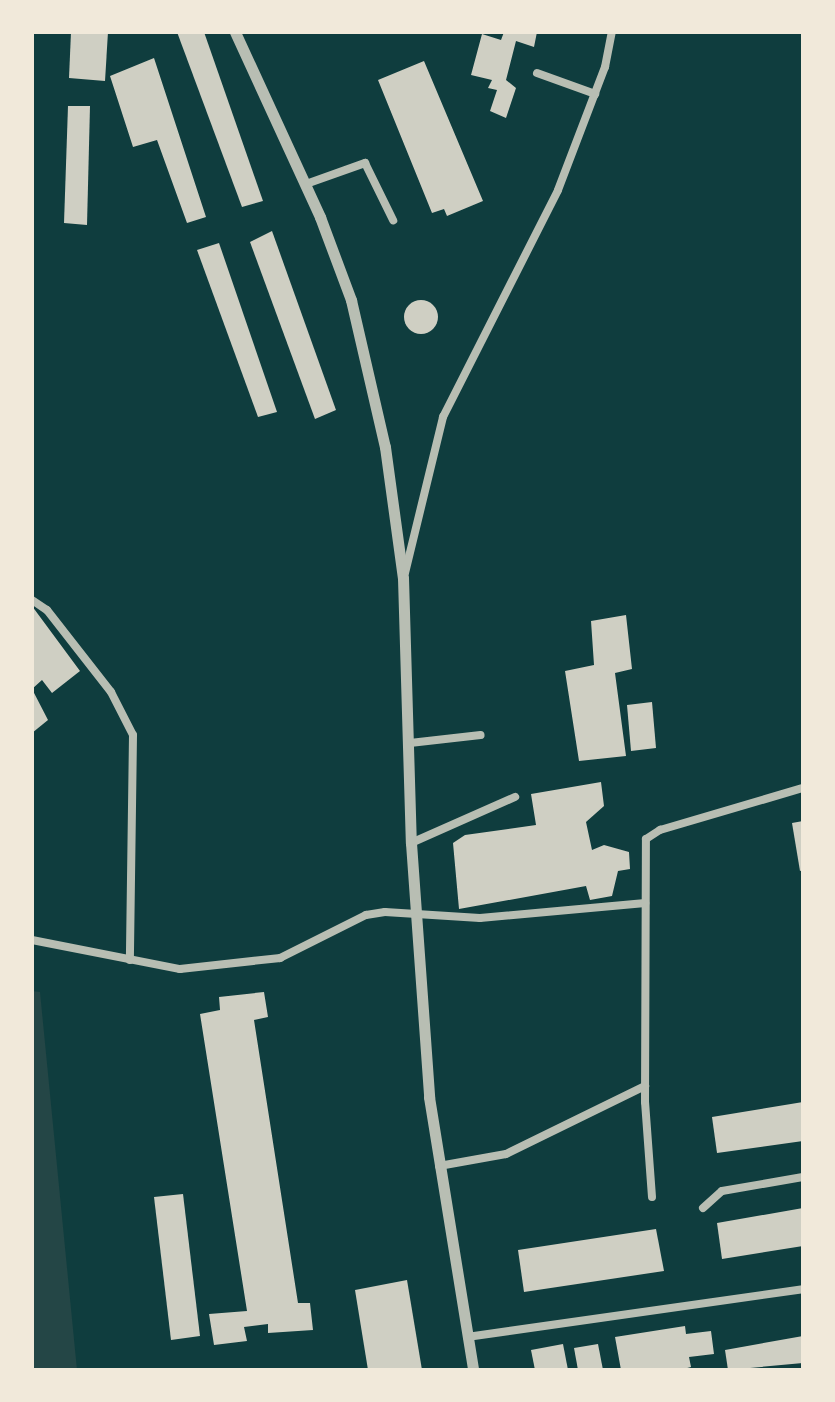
<!DOCTYPE html>
<html>
<head>
<meta charset="utf-8">
<style>
	body { margin:0 }
	#map { position:relative; width:835px; height:1402px; overflow:hidden; background:#0f3d3e; font-family:Inter,sans-serif }
	div>[style] { position:absolute }
	.green>* { inset:0; background:#244646 }
	.building>* { inset:0; background:#cfcfc3 }
	.round { border-radius:50% }
	.minor>* { height:8px; margin:-4px; padding:0 4px; transform-origin:4px; border-radius:4px; background:#b8beb3 }
	.tertiary>* { height:11px; margin:-5.5px; padding:0 5.5px; transform-origin:5.5px; border-radius:5.5px; background:#b8beb3 }
	span { translate:-50% -50%; white-space:nowrap; text-align:center; line-height:1.15; -webkit-text-stroke:8px #f1e9da; paint-order:stroke }
	.frame { position:absolute; inset:0; border:34px solid #f1e9da; pointer-events:none }
</style>
</head>
<body>
<div id="map">
	<div class="green">
		<i style="clip-path:polygon(32px 991px,40px 992px,77px 1370px,32px 1370px)"></i>
	</div>
	<div class="building">
		<i style="clip-path:polygon(71px 32px,108px 32px,105px 81px,69px 78px)"></i>
		<i style="clip-path:polygon(177px 32px,204px 32px,263px 201px,242px 207px)"></i>
		<i style="clip-path:polygon(504px 32px,537px 32px,534px 47px,516px 41px,506px 80px,516px 88px,506px 118px,490px 111px,497px 90px,488px 88px,492px 80px,471px 75px,482px 34px,501px 40px)"></i>
		<i style="clip-path:polygon(154px 58px,206px 217px,187px 223px,157px 140px,133px 147px,110px 76px)"></i>
		<i style="clip-path:polygon(424px 61px,483px 201px,447px 216px,444px 209px,432px 213px,378px 80px)"></i>
		<i style="clip-path:polygon(68px 106px,90px 106px,87px 225px,64px 223px)"></i>
		<i style="clip-path:polygon(272px 231px,336px 410px,315px 419px,250px 242px)"></i>
		<i style="clip-path:polygon(219px 243px,277px 412px,258px 417px,197px 250px)"></i>
		<i class="round" style="left:404px;top:300px;width:34px;height:34px"></i>
		<i style="clip-path:polygon(32px 606px,80px 671px,52px 693px,42px 680px,32px 689px,48px 720px,32px 733px)"></i>
		<i style="clip-path:polygon(626px 615px,632px 669px,615px 673px,626px 756px,579px 761px,565px 671px,594px 665px,591px 621px)"></i>
		<i style="clip-path:polygon(652px 702px,656px 748px,631px 751px,627px 705px)"></i>
		<i style="clip-path:polygon(601px 782px,604px 806px,586px 822px,592px 850px,604px 845px,629px 852px,630px 869px,618px 871px,612px 896px,590px 900px,586px 886px,459px 909px,453px 843px,465px 835px,536px 825px,531px 794px)"></i>
		<i style="clip-path:polygon(803px 821px,803px 870px,800px 871px,792px 823px)"></i>
		<i style="clip-path:polygon(264px 992px,268px 1017px,254px 1020px,298px 1303px,310px 1303px,313px 1330px,268px 1333px,268px 1324px,244px 1327px,247px 1341px,214px 1345px,209px 1314px,247px 1311px,200px 1014px,220px 1010px,219px 997px)"></i>
		<i style="clip-path:polygon(803px 1102px,803px 1141px,717px 1153px,712px 1117px)"></i>
		<i style="clip-path:polygon(183px 1194px,200px 1336px,171px 1340px,154px 1197px)"></i>
		<i style="clip-path:polygon(803px 1208px,803px 1246px,722px 1259px,717px 1223px)"></i>
		<i style="clip-path:polygon(656px 1229px,664px 1271px,524px 1292px,518px 1250px)"></i>
		<i style="clip-path:polygon(407px 1280px,422px 1370px,368px 1370px,355px 1290px)"></i>
		<i style="clip-path:polygon(685px 1326px,686px 1334px,711px 1331px,714px 1354px,689px 1357px,691px 1367px,680px 1370px,621px 1370px,615px 1337px)"></i>
		<i style="clip-path:polygon(803px 1336px,803px 1363px,728px 1370px,725px 1350px)"></i>
		<i style="clip-path:polygon(563px 1344px,568px 1370px,535px 1370px,531px 1350px)"></i>
		<i style="clip-path:polygon(598px 1344px,603px 1370px,578px 1370px,574px 1348px)"></i>
	</div>
	<div class="minor">
		<i style="left:537px;top:73px;width:62px;rotate:19.9deg"></i>
		<i style="left:306px;top:184px;width:63px;rotate:-19.6deg"></i>
		<i style="left:365px;top:163px;width:64px;rotate:63.8deg"></i>
		<i style="left:405px;top:573px;width:161px;rotate:-76.3deg"></i>
		<i style="left:443px;top:417px;width:254px;rotate:-63.1deg"></i>
		<i style="left:558px;top:190px;width:132px;rotate:-69.1deg"></i>
		<i style="left:605px;top:67px;width:36px;rotate:-79deg"></i>
		<i style="left:32px;top:600px;width:18px;rotate:34deg"></i>
		<i style="left:47px;top:610px;width:104px;rotate:52deg"></i>
		<i style="left:111px;top:692px;width:48px;rotate:62.9deg"></i>
		<i style="left:133px;top:735px;width:225px;rotate:90.8deg"></i>
		<i style="left:410px;top:743px;width:71px;rotate:-6.4deg"></i>
		<i style="left:411px;top:843px;width:114px;rotate:-23.9deg"></i>
		<i style="left:32px;top:940px;width:151px;rotate:11.1deg"></i>
		<i style="left:180px;top:969px;width:101px;rotate:-6.3deg"></i>
		<i style="left:280px;top:958px;width:96px;rotate:-26.6deg"></i>
		<i style="left:366px;top:915px;width:19px;rotate:-9deg"></i>
		<i style="left:385px;top:912px;width:95px;rotate:3.6deg"></i>
		<i style="left:480px;top:918px;width:166px;rotate:-5.2deg"></i>
		<i style="left:439px;top:1166px;width:68px;rotate:-10.2deg"></i>
		<i style="left:506px;top:1154px;width:155px;rotate:-26.1deg"></i>
		<i style="left:652px;top:1197px;width:95px;rotate:-94.2deg"></i>
		<i style="left:645px;top:1102px;width:263px;rotate:-89.8deg"></i>
		<i style="left:646px;top:839px;width:17px;rotate:-33deg"></i>
		<i style="left:660px;top:830px;width:149px;rotate:-16.4deg"></i>
		<i style="left:703px;top:1208px;width:25px;rotate:-42deg"></i>
		<i style="left:722px;top:1191px;width:82px;rotate:-9.8deg"></i>
		<i style="left:467px;top:1337px;width:339px;rotate:-8.1deg"></i>
	</div>
	<div class="tertiary">
		<i style="left:235px;top:32px;width:204px;rotate:65.3deg"></i>
		<i style="left:320px;top:217px;width:89px;rotate:69.5deg"></i>
		<i style="left:351px;top:300px;width:151px;rotate:77deg"></i>
		<i style="left:385px;top:447px;width:132px;rotate:82.2deg"></i>
		<i style="left:403px;top:578px;width:265px;rotate:88.3deg"></i>
		<i style="left:411px;top:843px;width:255px;rotate:85.9deg"></i>
		<i style="left:429px;top:1097px;width:277px;rotate:80.8deg"></i>
	</div>
	<div class="frame"></div>
</div>
</body>
</html>
